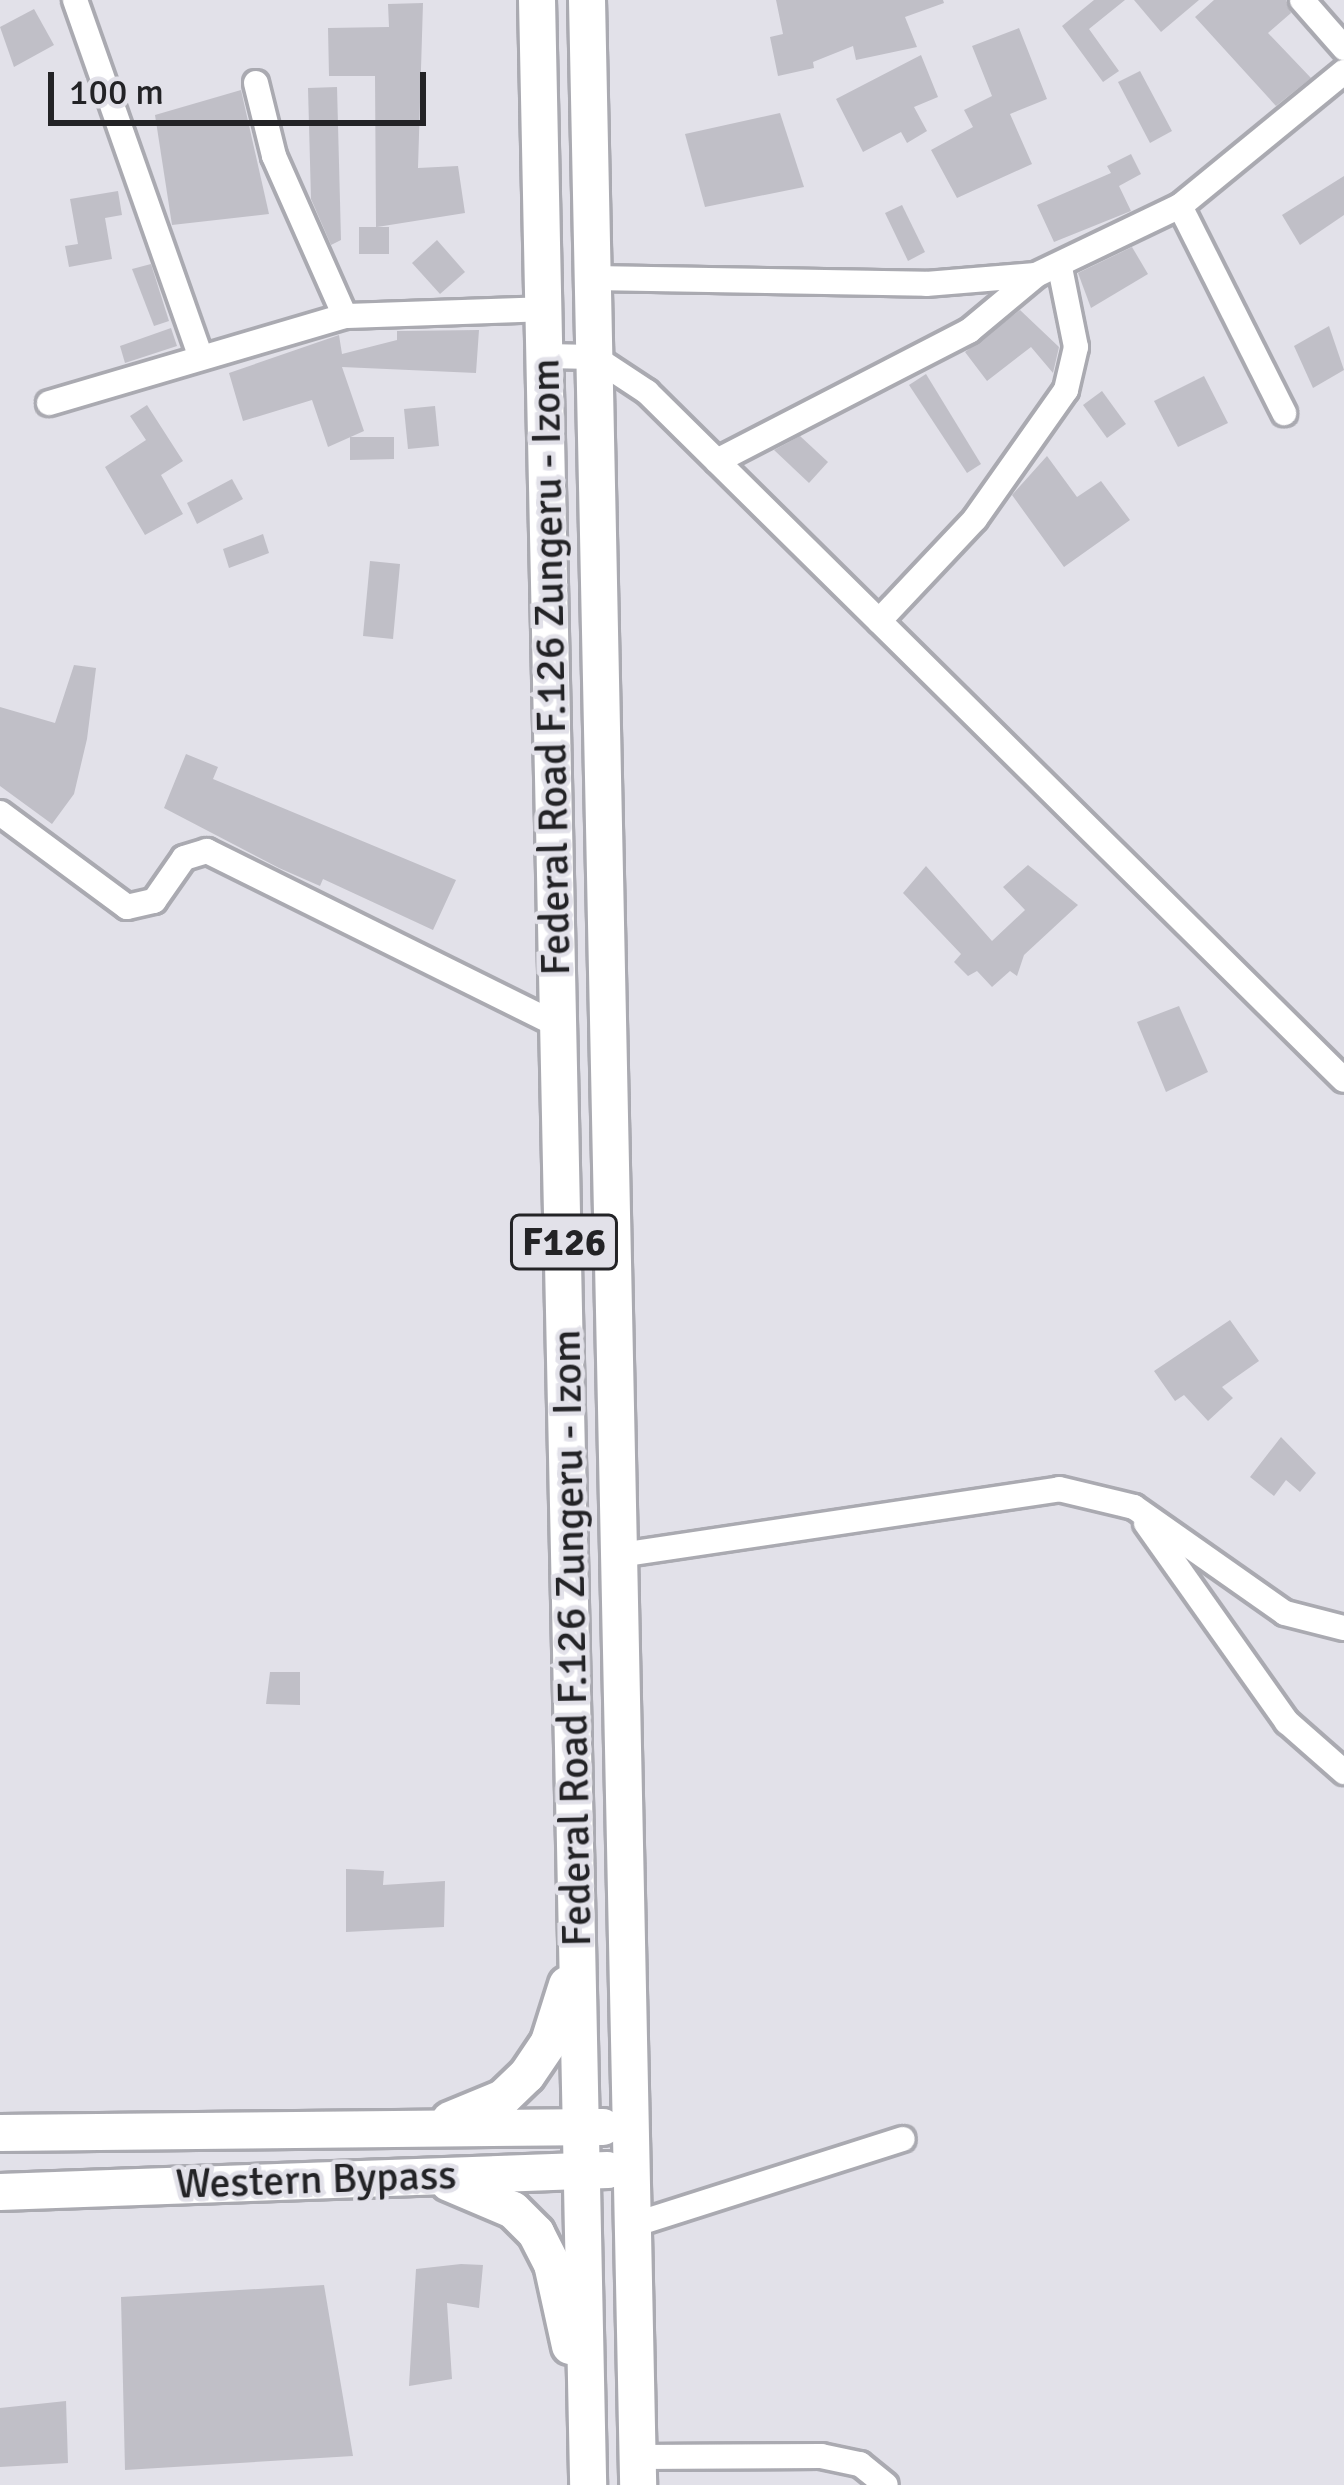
<!DOCTYPE html>
<html>
<head>
<meta charset="utf-8">
<style>
	body { margin:0 }
	#map { position:relative; width:1344px; height:2485px; overflow:hidden; background:#e2e1e9; font-family:Signika,sans-serif }
	div>[style] { position:absolute }
	.building>* { inset:0; background:#c0bfc7 }
	.roads { filter:drop-shadow(3px 0 #aaaab1) drop-shadow(-3px 0 #aaaab1) drop-shadow(0 3px #aaaab1) drop-shadow(0 -3px #aaaab1) }
	.minor>* { height:24px; margin:-12px; padding:0 12px; transform-origin:12px; border-radius:12px; background:#fff }
	.primary>* { height:36px; margin:-18px; padding:0 18px; transform-origin:18px; border-radius:18px; background:#fff }
	span { translate:-50% -50%; white-space:nowrap; text-align:center; line-height:1.15; -webkit-text-stroke:9px #e2e1e9; paint-order:stroke }
	.shield-label span { padding:3px 9px; background:#e2e1e9; border:3px solid; border-radius:9px; -webkit-text-stroke-width:0 }
	.shield-label { font-size:39px; color:#232326; font-weight:700 }
	.street-label { font-size:42px; color:#232326 }
	.scale { position:absolute; left:48px; top:72px; width:378px; height:54px; box-sizing:border-box; border:6px solid #232326; border-top:0; padding-left:15px; font-size:36px; line-height:42px; white-space:nowrap; color:#232326; -webkit-text-stroke:9px #e2e1e9; paint-order:stroke }
</style>
</head>
<body>
<div id="map">
	<div class="building">
		<i style="clip-path:polygon(776px 0,943px 0,944px 3px,905px 17px,917px 47px,856px 60px,853px 46px,813px 62px,814px 68px,778px 76px,770px 37px,783px 34px)"></i>
		<i style="clip-path:polygon(1094px 0,1125px 0,1089px 29px,1119px 71px,1103px 82px,1062px 26px)"></i>
		<i style="clip-path:polygon(1134px 0,1199px 0,1161px 32px)"></i>
		<i style="clip-path:polygon(1214px 0,1286px 0,1291px 13px,1268px 33px,1311px 78px,1276px 106px,1195px 17px)"></i>
		<i style="clip-path:polygon(423px 3px,418px 168px,458px 166px,465px 213px,377px 227px,389px 227px,389px 254px,359px 254px,359px 227px,376px 227px,375px 76px,329px 76px,328px 28px,389px 27px,388px 4px)"></i>
		<i style="clip-path:polygon(34px 9px,54px 45px,14px 67px,0 27px)"></i>
		<i style="clip-path:polygon(1019px 28px,1047px 99px,1010px 114px,1032px 164px,957px 198px,931px 150px,973px 127px,964px 110px,992px 96px,972px 46px)"></i>
		<i style="clip-path:polygon(921px 55px,938px 97px,914px 107px,927px 131px,907px 143px,901px 132px,863px 152px,836px 99px)"></i>
		<i style="clip-path:polygon(1140px 71px,1172px 131px,1150px 143px,1118px 82px)"></i>
		<i style="clip-path:polygon(337px 87px,341px 240px,331px 245px,311px 199px,308px 88px)"></i>
		<i style="clip-path:polygon(241px 90px,269px 214px,172px 225px,155px 115px)"></i>
		<i style="clip-path:polygon(780px 113px,804px 187px,705px 207px,685px 134px)"></i>
		<i style="clip-path:polygon(1131px 154px,1141px 174px,1119px 186px,1131px 211px,1054px 242px,1037px 205px,1111px 173px,1107px 166px)"></i>
		<i style="clip-path:polygon(1344px 176px,1344px 215px,1300px 245px,1282px 215px)"></i>
		<i style="clip-path:polygon(118px 191px,122px 215px,105px 218px,112px 259px,69px 267px,65px 246px,78px 244px,70px 199px)"></i>
		<i style="clip-path:polygon(902px 205px,925px 252px,908px 261px,885px 213px)"></i>
		<i style="clip-path:polygon(437px 240px,465px 272px,440px 294px,412px 263px)"></i>
		<i style="clip-path:polygon(1132px 247px,1148px 274px,1091px 308px,1078px 273px)"></i>
		<i style="clip-path:polygon(151px 264px,169px 321px,154px 326px,132px 269px)"></i>
		<i style="clip-path:polygon(1020px 310px,1059px 347px,1053px 373px,1031px 347px,987px 381px,965px 352px)"></i>
		<i style="clip-path:polygon(1329px 326px,1344px 370px,1313px 388px,1294px 346px)"></i>
		<i style="clip-path:polygon(171px 328px,177px 346px,125px 363px,120px 346px)"></i>
		<i style="clip-path:polygon(479px 330px,476px 373px,342px 367px,364px 431px,328px 447px,312px 400px,243px 421px,229px 373px,339px 335px,342px 354px,397px 340px,397px 331px)"></i>
		<i style="clip-path:polygon(926px 374px,981px 464px,967px 473px,909px 385px)"></i>
		<i style="clip-path:polygon(1204px 376px,1228px 423px,1178px 447px,1154px 401px)"></i>
		<i style="clip-path:polygon(1102px 391px,1126px 424px,1107px 438px,1083px 405px)"></i>
		<i style="clip-path:polygon(147px 405px,183px 461px,161px 475px,183px 514px,145px 535px,105px 467px,146px 440px,130px 416px)"></i>
		<i style="clip-path:polygon(435px 406px,439px 446px,408px 449px,404px 409px)"></i>
		<i style="clip-path:polygon(800px 436px,828px 462px,809px 483px,774px 450px)"></i>
		<i style="clip-path:polygon(350px 437px,394px 437px,394px 459px,350px 460px)"></i>
		<i style="clip-path:polygon(1047px 456px,1077px 497px,1101px 481px,1130px 520px,1064px 567px,1012px 495px)"></i>
		<i style="clip-path:polygon(232px 479px,243px 499px,197px 524px,187px 503px)"></i>
		<i style="clip-path:polygon(263px 534px,269px 553px,229px 568px,223px 549px)"></i>
		<i style="clip-path:polygon(370px 561px,400px 564px,393px 639px,363px 636px)"></i>
		<i style="clip-path:polygon(74px 665px,96px 668px,87px 739px,74px 794px,52px 824px,0 786px,0 707px,55px 723px)"></i>
		<i style="clip-path:polygon(186px 754px,218px 767px,213px 779px,456px 880px,433px 930px,323px 879px,320px 886px,279px 868px,164px 808px)"></i>
		<i style="clip-path:polygon(1028px 865px,1078px 905px,1024px 955px,1017px 976px,1010px 971px,992px 987px,977px 971px,968px 976px,954px 962px,961px 954px,903px 893px,926px 866px,992px 941px,1025px 910px,1003px 887px)"></i>
		<i style="clip-path:polygon(1179px 1006px,1208px 1072px,1166px 1092px,1137px 1022px)"></i>
		<i style="clip-path:polygon(1230px 1320px,1259px 1361px,1222px 1387px,1233px 1398px,1208px 1421px,1184px 1395px,1175px 1401px,1154px 1371px)"></i>
		<i style="clip-path:polygon(1281px 1437px,1316px 1473px,1300px 1492px,1286px 1480px,1274px 1496px,1250px 1477px)"></i>
		<i style="clip-path:polygon(270px 1672px,300px 1672px,300px 1705px,266px 1704px)"></i>
		<i style="clip-path:polygon(346px 1869px,384px 1871px,383px 1885px,445px 1881px,444px 1927px,346px 1932px)"></i>
		<i style="clip-path:polygon(461px 2264px,483px 2265px,479px 2308px,447px 2303px,452px 2379px,409px 2386px,416px 2269px)"></i>
		<i style="clip-path:polygon(324px 2285px,353px 2456px,125px 2470px,121px 2297px)"></i>
		<i style="clip-path:polygon(66px 2401px,68px 2463px,0 2467px,0 2408px)"></i>
	</div>
	<div class="roads">
		<div class="minor">
			<i style="left:75px;top:0;width:375px;rotate:70.6deg"></i>
			<i style="left:1302px;top:0;width:64px;rotate:48.8deg"></i>
			<i style="left:256px;top:83px;width:75px;rotate:76.1deg"></i>
			<i style="left:274px;top:156px;width:175px;rotate:66.1deg"></i>
			<i style="left:1180px;top:206px;width:232px;rotate:63.3deg"></i>
			<i style="left:593px;top:278px;width:333px;rotate:1deg"></i>
			<i style="left:926px;top:284px;width:110px;rotate:-4.7deg"></i>
			<i style="left:1036px;top:275px;width:160px;rotate:-25.6deg"></i>
			<i style="left:1180px;top:206px;width:212px;rotate:-39.3deg"></i>
			<i style="left:545px;top:356px;width:49px;rotate:1.2deg"></i>
			<i style="left:594px;top:357px;width:64px;rotate:33.4deg"></i>
			<i style="left:647px;top:392px;width:979px;rotate:44.63deg"></i>
			<i style="left:49px;top:403px;width:309px;rotate:-16.4deg"></i>
			<i style="left:345px;top:316px;width:199px;rotate:-2deg"></i>
			<i style="left:717px;top:461px;width:284px;rotate:-27.3deg"></i>
			<i style="left:969px;top:331px;width:86px;rotate:-39.8deg"></i>
			<i style="left:879px;top:621px;width:140px;rotate:-46.7deg"></i>
			<i style="left:975px;top:519px;width:158px;rotate:-54.8deg"></i>
			<i style="left:1066px;top:390px;width:44px;rotate:-76.9deg"></i>
			<i style="left:1076px;top:347px;width:81px;rotate:-101.4deg"></i>
			<i style="left:0;top:813px;width:158px;rotate:36.5deg"></i>
			<i style="left:127px;top:907px;width:28px;rotate:-13deg"></i>
			<i style="left:154px;top:901px;width:52px;rotate:-55.1deg"></i>
			<i style="left:184px;top:858px;width:24px;rotate:-17deg"></i>
			<i style="left:207px;top:851px;width:393px;rotate:26.4deg"></i>
			<i style="left:1146px;top:1523px;width:244px;rotate:54.7deg"></i>
			<i style="left:1287px;top:1722px;width:76px;rotate:41.3deg"></i>
			<i style="left:620px;top:1555px;width:444px;rotate:-8.5deg"></i>
			<i style="left:1059px;top:1489px;width:77px;rotate:13.5deg"></i>
			<i style="left:1134px;top:1507px;width:184px;rotate:35.1deg"></i>
			<i style="left:1285px;top:1613px;width:61px;rotate:14.3deg"></i>
			<i style="left:633px;top:2225px;width:283px;rotate:-17.7deg"></i>
			<i style="left:637px;top:2457px;width:184px;rotate:-0.3deg"></i>
			<i style="left:821px;top:2456px;width:40px;rotate:12deg"></i>
			<i style="left:860px;top:2464px;width:33px;rotate:39deg"></i>
		</div>
		<div class="primary">
			<i style="left:537px;top:0;width:2486px;rotate:88.82deg"></i>
			<i style="left:587px;top:0;width:2486px;rotate:88.82deg"></i>
			<i style="left:450px;top:2120px;width:57px;rotate:-22.5deg"></i>
			<i style="left:503px;top:2098px;width:33px;rotate:-44deg"></i>
			<i style="left:527px;top:2075px;width:40px;rotate:-56deg"></i>
			<i style="left:549px;top:2042px;width:60px;rotate:-72.5deg"></i>
			<i style="left:0;top:2133px;width:603px;rotate:-0.57deg"></i>
			<i style="left:449px;top:2183px;width:69px;rotate:22.9deg"></i>
			<i style="left:513px;top:2210px;width:33px;rotate:45deg"></i>
			<i style="left:536px;top:2233px;width:35px;rotate:63deg"></i>
			<i style="left:552px;top:2264px;width:84px;rotate:77.6deg"></i>
			<i style="left:0;top:2192px;width:608px;rotate:-2.07deg"></i>
		</div>
	</div>
	<div class="shield-label">
		<span style="left:564px;top:1242px">F126</span>
	</div>
	<div class="street-label">
		<span style="left:551px;top:667px;rotate:-91deg">Federal Road F.126 Zungeru - Izom</span>
		<span style="left:572px;top:1638px;rotate:-91deg">Federal Road F.126 Zungeru - Izom</span>
		<span style="left:316px;top:2180px;rotate:-2deg">Western Bypass</span>
	</div>
	<div class="scale">100 m</div>
</div>
</body>
</html>
